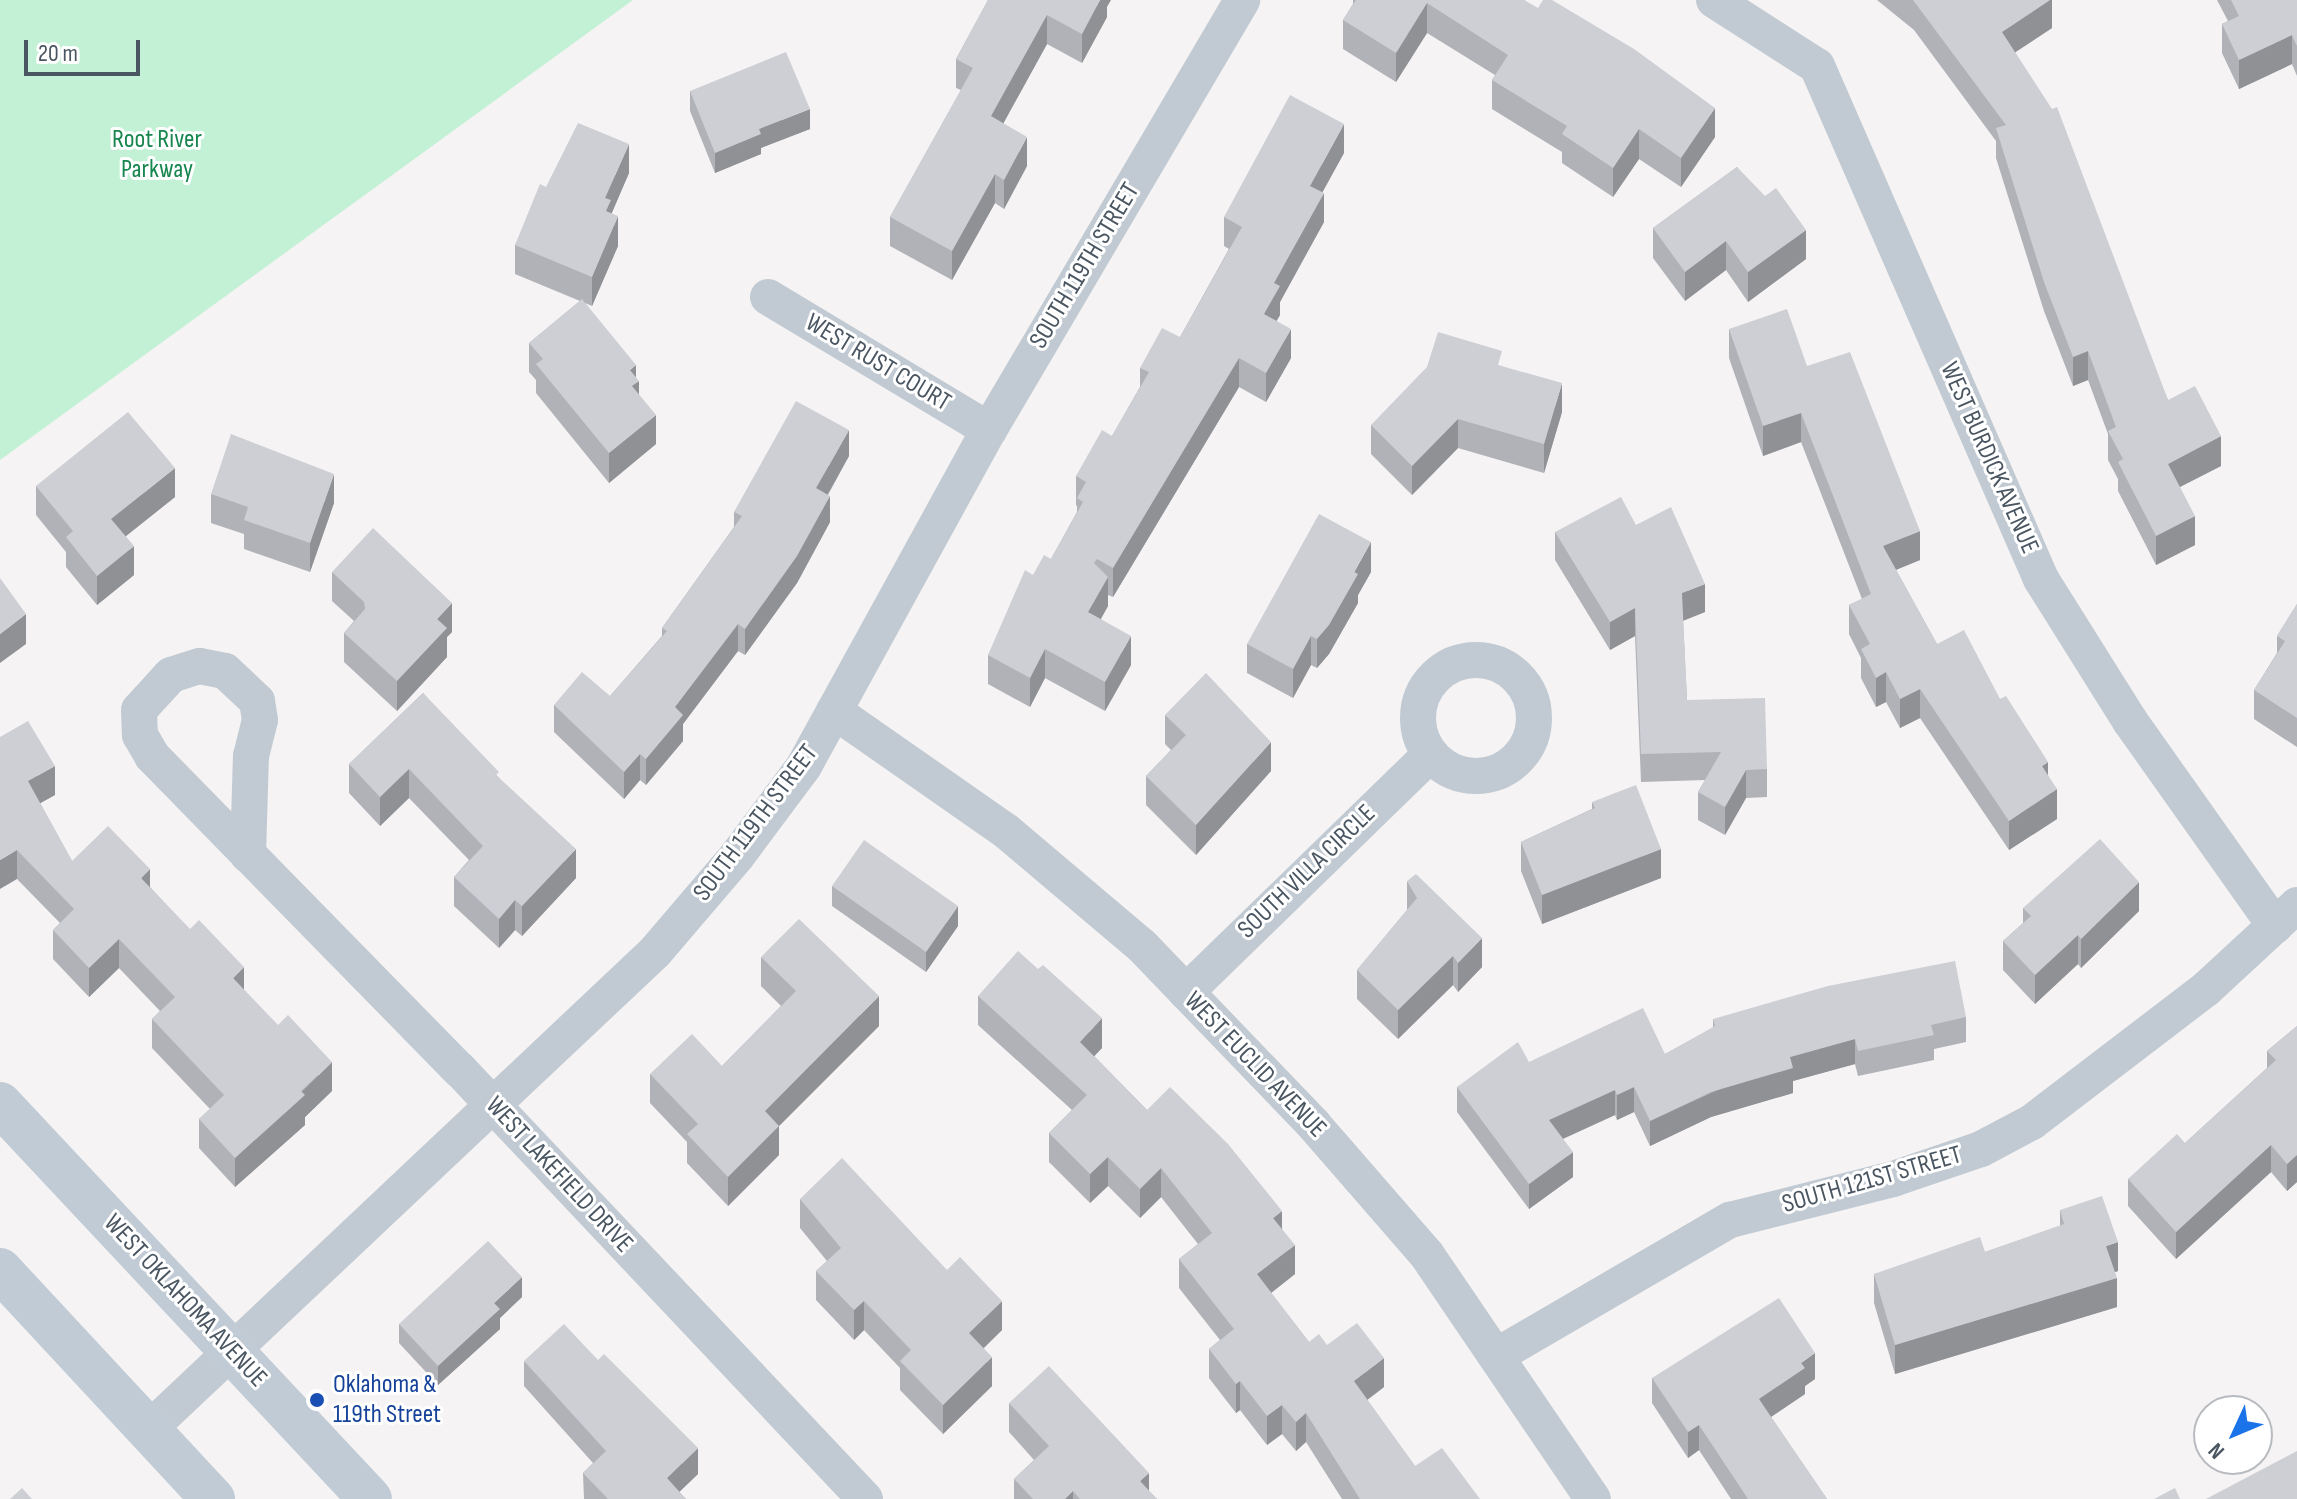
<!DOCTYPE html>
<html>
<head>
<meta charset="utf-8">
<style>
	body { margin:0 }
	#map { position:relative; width:2297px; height:1499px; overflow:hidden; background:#f5f3f3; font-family:"Sofia Sans Condensed",sans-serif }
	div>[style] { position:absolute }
	.green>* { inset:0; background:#c3f1d5 }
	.minor>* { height:36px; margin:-18px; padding:0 18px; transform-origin:18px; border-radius:18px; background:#c1cad2 }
	.minor>.ring { margin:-18px; padding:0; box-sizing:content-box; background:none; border:36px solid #c1cad2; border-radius:50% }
	.secondary>* { height:44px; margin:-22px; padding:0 22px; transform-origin:22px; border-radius:22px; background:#c1cbd6 }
	.wall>* { inset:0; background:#b0b2b7 }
	.shaded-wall>* { inset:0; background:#909195 }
	.building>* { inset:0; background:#cdcfd5 }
	.dots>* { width:22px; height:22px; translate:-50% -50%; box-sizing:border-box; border:4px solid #fff; border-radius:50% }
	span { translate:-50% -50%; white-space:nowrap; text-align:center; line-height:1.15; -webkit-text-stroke:6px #fff; paint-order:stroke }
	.park-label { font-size:26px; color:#17864f }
	.street-label { font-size:26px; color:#4a5661 }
	.transit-label { font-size:26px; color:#164399 }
	.left { translate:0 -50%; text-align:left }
	.north { position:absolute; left:2193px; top:1395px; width:80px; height:80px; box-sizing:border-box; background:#fff; border:2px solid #b7bbc0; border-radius:50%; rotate:226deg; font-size:22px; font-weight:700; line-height:32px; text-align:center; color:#4a5661 }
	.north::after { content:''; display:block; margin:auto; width:28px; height:36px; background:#1a73e8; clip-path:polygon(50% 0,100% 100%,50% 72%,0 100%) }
	.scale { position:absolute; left:24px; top:40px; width:116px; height:36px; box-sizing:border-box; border:4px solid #4a5661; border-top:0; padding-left:10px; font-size:24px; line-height:28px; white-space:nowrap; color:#4a5661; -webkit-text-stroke:6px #fff; paint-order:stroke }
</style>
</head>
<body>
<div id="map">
	<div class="green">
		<i style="clip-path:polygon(0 0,633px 0,0 460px)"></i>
	</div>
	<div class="minor">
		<i style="left:1714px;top:0;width:122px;rotate:32.7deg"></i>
		<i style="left:1817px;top:66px;width:560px;rotate:66.41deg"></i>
		<i style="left:2041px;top:579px;width:168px;rotate:57.9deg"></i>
		<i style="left:2130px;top:721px;width:251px;rotate:54.7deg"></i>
		<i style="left:768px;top:297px;width:258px;rotate:31deg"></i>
		<i class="ring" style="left:1418px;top:660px;width:80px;height:80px"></i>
		<i style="left:834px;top:711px;width:210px;rotate:34.9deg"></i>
		<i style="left:1006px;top:831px;width:178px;rotate:40.2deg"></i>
		<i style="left:1142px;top:946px;width:248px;rotate:46.1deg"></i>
		<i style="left:1314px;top:1125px;width:172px;rotate:49deg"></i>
		<i style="left:1427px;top:1255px;width:295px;rotate:55.8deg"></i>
		<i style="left:248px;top:855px;width:99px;rotate:-88.3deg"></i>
		<i style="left:251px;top:756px;width:37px;rotate:-76deg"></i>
		<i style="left:260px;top:720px;width:19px;rotate:-99deg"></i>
		<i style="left:257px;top:701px;width:44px;rotate:-136.8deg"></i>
		<i style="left:225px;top:671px;width:26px;rotate:-169deg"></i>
		<i style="left:199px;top:666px;width:29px;rotate:162deg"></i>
		<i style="left:171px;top:675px;width:47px;rotate:132.4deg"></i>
		<i style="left:139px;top:710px;width:25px;rotate:88deg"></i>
		<i style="left:140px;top:735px;width:24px;rotate:60deg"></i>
		<i style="left:152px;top:756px;width:440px;rotate:45.6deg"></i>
		<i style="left:460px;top:1070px;width:590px;rotate:46.65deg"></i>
		<i style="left:1186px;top:992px;width:340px;rotate:-44.2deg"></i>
		<i style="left:1496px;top:1356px;width:271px;rotate:-30.2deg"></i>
		<i style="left:1730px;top:1220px;width:168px;rotate:-14.1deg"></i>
		<i style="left:1893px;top:1179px;width:93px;rotate:-18.8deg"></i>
		<i style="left:1981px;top:1149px;width:58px;rotate:-27.9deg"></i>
		<i style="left:2032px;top:1122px;width:219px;rotate:-37.4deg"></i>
		<i style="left:2206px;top:989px;width:124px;rotate:-42.7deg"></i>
		<i style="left:148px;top:1430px;width:697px;rotate:-43.31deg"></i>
		<i style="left:655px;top:952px;width:126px;rotate:-49.5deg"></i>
		<i style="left:737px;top:856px;width:112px;rotate:-53.3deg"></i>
		<i style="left:804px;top:766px;width:384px;rotate:-61.2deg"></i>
		<i style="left:989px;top:430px;width:499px;rotate:-59.5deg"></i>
	</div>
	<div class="secondary">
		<i style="left:0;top:1104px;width:541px;rotate:46.87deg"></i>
		<i style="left:0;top:1270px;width:313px;rotate:47.1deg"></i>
	</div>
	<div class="wall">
		<i style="clip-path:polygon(988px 0,1107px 7px,1107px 17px,1082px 63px,1047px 44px,1003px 123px,1027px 166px,1004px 209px,995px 203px,952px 280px,890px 246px,890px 217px,961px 90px,956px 88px,956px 59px)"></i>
		<i style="clip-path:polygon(1353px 0,1524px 0,1715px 137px,1681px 187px,1639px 159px,1613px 197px,1562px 163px,1562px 152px,1492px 109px,1492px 80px,1495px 75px,1427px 33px,1396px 82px,1343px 49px,1343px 20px,1353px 4px)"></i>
		<i style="clip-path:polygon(1877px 0,2052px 0,2052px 28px,2015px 52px,2168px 400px,2221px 466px,2180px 487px,2195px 545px,2156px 565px,2118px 491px,2118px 479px,2108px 460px,2108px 434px,2088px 380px,2073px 386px,2044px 311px,1996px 158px,1996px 141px,1914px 30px)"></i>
		<i style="clip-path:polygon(2217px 0,2297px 0,2297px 76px,2292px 64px,2239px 89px,2222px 53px,2222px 24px,2228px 21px)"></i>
		<i style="clip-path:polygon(690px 91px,810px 129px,761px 148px,761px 154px,715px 173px,690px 111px)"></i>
		<i style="clip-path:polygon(1344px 153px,1322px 192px,1324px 222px,1280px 302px,1280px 315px,1276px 321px,1291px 358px,1266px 402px,1239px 387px,1113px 597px,1108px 595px,1108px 606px,1101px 619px,1131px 665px,1105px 711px,1045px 678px,1030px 707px,988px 684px,988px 655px,1033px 575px,1051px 559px,1077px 512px,1077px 506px,1076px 505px,1076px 476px,1112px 436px,1140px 387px,1140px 368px,1180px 337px,1229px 249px,1224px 246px,1224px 217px)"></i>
		<i style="clip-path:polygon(1737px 167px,1806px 259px,1748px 302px,1726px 270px,1685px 301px,1653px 258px,1653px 228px)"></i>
		<i style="clip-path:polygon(629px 173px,611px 214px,618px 246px,592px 306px,585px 303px,636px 378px,639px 395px,656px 444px,609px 483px,536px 393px,536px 380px,529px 372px,529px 343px,580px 301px,515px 274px,515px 245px,546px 187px)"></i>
		<i style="clip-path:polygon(1729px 329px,1807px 366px,1920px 560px,1896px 570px,1937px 644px,2000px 699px,2048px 775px,2057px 819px,2009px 850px,1920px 718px,1900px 728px,1886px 702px,1876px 707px,1861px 678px,1861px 658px,1849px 634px,1849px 605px,1862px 599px,1801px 442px,1763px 456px,1729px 358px)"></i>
		<i style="clip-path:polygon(1502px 366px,1562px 412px,1544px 473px,1458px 448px,1412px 495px,1371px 454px,1371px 425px)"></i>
		<i style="clip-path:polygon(849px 456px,828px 495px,830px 522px,797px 583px,745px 655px,738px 651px,683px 724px,683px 741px,646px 785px,640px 780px,624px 799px,554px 732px,554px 705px,610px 696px,662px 636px,662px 628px,734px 527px,734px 512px)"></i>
		<i style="clip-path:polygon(36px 486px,175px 497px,126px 536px,134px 575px,97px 605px,66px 567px,66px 552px,36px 515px)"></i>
		<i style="clip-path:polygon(211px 494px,334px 503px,310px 572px,244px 549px,244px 534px,211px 523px)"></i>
		<i style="clip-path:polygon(1636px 525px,1705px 612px,1683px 621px,1687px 700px,1767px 769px,1767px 797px,1746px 798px,1725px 835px,1698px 820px,1698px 792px,1705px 780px,1641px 782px,1635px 636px,1610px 650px,1555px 560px,1555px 532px)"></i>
		<i style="clip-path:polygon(332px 572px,452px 632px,447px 637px,447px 657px,397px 711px,344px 662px,344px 633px,354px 621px,332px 601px)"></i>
		<i style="clip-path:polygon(1371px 572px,1358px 595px,1358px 603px,1329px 654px,1317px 668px,1311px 665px,1293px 698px,1247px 673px,1247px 644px)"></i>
		<i style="clip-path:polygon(2297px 604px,2297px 747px,2254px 719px,2254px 690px,2277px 653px,2277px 636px)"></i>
		<i style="clip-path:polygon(423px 693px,499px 778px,576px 878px,522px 936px,515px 930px,499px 948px,454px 906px,454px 877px,469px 860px,409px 798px,380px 826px,349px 793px,349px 764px)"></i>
		<i style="clip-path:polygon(1165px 715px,1271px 771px,1196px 855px,1146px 805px,1146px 776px,1171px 750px,1165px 744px)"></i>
		<i style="clip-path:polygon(0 737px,55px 795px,40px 803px,72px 861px,150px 887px,244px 990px,332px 1091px,305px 1117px,305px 1125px,235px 1187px,199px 1148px,199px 1119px,210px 1109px,152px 1048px,152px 1019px,160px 1011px,119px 968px,89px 997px,53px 959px,53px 930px,60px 923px,17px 879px)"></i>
		<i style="clip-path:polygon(1592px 802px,1661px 878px,1542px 924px,1521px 871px,1521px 842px,1592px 809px)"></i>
		<i style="clip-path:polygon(1407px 881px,1482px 967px,1458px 992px,1453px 985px,1398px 1039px,1357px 999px,1357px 970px,1407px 910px)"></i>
		<i style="clip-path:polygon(832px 886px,958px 926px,926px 972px,832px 906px)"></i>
		<i style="clip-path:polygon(2023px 908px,2139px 911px,2081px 968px,2078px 964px,2035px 1004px,2003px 970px,2003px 941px,2023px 923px)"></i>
		<i style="clip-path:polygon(761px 957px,879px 1026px,779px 1126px,779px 1155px,728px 1206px,687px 1163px,687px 1142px,650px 1103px,650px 1074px,722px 1066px,781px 1006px,761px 986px)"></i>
		<i style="clip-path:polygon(1038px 969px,1102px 1048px,1094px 1056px,1147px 1110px,1282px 1228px,1295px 1274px,1271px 1293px,1309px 1342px,1327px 1345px,1384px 1387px,1367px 1400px,1415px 1466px,1480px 1499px,1342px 1499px,1306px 1442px,1296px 1451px,1282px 1434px,1267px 1445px,1240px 1410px,1236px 1413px,1209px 1378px,1209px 1349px,1220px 1340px,1179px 1288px,1179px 1259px,1198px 1244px,1161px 1197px,1140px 1218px,1108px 1186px,1090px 1203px,1049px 1162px,1049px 1133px,1072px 1110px,978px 1025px,978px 996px)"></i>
		<i style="clip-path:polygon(1966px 1017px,1966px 1042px,1934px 1049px,1934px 1060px,1858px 1076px,1855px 1064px,1793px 1081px,1793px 1093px,1711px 1117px,1650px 1146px,1634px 1112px,1617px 1120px,1615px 1115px,1563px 1139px,1573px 1177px,1529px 1209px,1457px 1112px,1457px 1087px,1529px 1062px,1665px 1054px,1713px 1028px,1713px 1019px)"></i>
		<i style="clip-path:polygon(2297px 1026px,2297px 1182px,2287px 1191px,2271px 1172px,2176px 1259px,2128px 1206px,2128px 1179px,2185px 1143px,2267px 1068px,2267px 1051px)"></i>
		<i style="clip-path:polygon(800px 1199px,1002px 1330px,984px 1348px,992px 1386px,943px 1434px,900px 1390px,900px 1368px,864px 1330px,854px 1340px,816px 1300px,816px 1271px,827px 1261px,800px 1228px)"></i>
		<i style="clip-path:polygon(2060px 1210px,2118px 1271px,2115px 1272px,2117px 1307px,1895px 1374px,1874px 1303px,1874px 1274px,1985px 1252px,2060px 1226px)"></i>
		<i style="clip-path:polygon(522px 1297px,500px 1318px,500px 1329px,438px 1385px,399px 1343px,399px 1324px)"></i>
		<i style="clip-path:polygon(524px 1361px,698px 1474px,679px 1492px,686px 1499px,584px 1499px,583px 1473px,593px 1463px,524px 1386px)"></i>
		<i style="clip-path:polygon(1652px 1378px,1815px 1379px,1805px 1386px,1805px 1394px,1771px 1417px,1827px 1499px,1731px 1499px,1699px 1450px,1688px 1458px,1652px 1403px)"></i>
		<i style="clip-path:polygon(1009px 1403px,1149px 1491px,1157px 1499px,1014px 1499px,1014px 1479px,1034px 1460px,1009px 1432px)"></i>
	</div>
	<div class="shaded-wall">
		<i style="clip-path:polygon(1100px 0,1111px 0,1107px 7px,1107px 17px,1082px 63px,1082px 34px)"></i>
		<i style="clip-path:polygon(2050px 0,2052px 0,2052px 28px,2002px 61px,2002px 32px)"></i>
		<i style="clip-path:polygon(1427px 3px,1427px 33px,1396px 82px,1396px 53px)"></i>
		<i style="clip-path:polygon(1047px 15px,1047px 44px,991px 146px,991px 116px)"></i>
		<i style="clip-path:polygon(2292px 35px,2292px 64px,2239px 89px,2239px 60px)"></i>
		<i style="clip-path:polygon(1715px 108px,1715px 137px,1681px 187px,1681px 158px)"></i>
		<i style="clip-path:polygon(810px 109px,810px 129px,761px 148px,761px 154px,715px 173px,715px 153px,759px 129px)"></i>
		<i style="clip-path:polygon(1344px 124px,1344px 153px,1310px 215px,1310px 186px)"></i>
		<i style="clip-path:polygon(1639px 129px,1639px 159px,1613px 197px,1613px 168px)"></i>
		<i style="clip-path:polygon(1027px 137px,1027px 166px,1004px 209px,1004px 180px)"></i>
		<i style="clip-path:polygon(629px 144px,629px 173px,611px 215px,606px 241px,605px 198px)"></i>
		<i style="clip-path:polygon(995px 174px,995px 203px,952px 280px,952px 251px)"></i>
		<i style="clip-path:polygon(1324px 193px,1324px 222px,1280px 302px,1280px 315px,1264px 343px,1264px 314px,1274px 283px)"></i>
		<i style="clip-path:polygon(618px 216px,618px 246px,592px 306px,592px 277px)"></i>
		<i style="clip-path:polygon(1806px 230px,1806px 259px,1748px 302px,1748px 272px)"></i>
		<i style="clip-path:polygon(1726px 241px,1726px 270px,1685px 301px,1685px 272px)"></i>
		<i style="clip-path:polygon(1291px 329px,1291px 358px,1266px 402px,1266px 373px)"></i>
		<i style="clip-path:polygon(2088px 351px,2088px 380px,2073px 386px,2073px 357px)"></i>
		<i style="clip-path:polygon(1239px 358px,1239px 387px,1113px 597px,1113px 568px)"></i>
		<i style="clip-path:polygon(636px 365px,636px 383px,639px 381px,639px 410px,632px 416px,630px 370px)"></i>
		<i style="clip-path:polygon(1562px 383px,1562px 412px,1544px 473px,1544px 444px)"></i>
		<i style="clip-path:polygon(1801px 413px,1801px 442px,1763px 456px,1763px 426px)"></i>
		<i style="clip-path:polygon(656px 415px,656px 444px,609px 483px,609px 453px)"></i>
		<i style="clip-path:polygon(1458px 419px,1458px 448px,1412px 495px,1412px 466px)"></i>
		<i style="clip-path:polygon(849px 430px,849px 456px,816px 515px,816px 488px)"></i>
		<i style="clip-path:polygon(2221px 436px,2221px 466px,2168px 493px,2168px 464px)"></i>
		<i style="clip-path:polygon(175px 468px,175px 497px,111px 548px,111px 519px)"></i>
		<i style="clip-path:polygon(334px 474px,334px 503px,310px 572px,310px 543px)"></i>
		<i style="clip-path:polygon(830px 496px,830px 522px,797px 583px,745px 655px,745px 629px)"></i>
		<i style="clip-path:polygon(2195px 516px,2195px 545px,2156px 565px,2156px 536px)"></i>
		<i style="clip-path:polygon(1920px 531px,1920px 560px,1883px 575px,1883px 546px)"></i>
		<i style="clip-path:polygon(1371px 542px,1371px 572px,1358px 595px,1358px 603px,1329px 654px,1317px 668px,1317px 639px)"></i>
		<i style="clip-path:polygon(134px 546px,134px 575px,97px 605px,97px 576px)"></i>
		<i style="clip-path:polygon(1108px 577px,1108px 606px,1088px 641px,1088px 612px)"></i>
		<i style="clip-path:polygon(1705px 584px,1705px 612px,1682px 621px,1682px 593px)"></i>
		<i style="clip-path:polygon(452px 603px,452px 632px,447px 637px,447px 657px,397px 711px,397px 681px,437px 619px)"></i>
		<i style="clip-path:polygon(1635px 608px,1635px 636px,1610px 650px,1610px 622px)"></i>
		<i style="clip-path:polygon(26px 614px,26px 644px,0 663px,0 634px)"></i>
		<i style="clip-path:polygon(738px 624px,738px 651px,683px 724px,683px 741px,646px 785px,646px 759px,675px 707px)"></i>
		<i style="clip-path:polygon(1131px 636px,1131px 665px,1105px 711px,1105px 682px)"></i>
		<i style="clip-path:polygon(1311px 636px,1311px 665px,1293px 698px,1293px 669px)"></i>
		<i style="clip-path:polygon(1045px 649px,1045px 678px,1030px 707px,1030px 678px)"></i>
		<i style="clip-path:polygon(1886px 672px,1886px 702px,1876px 707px,1876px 678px)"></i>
		<i style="clip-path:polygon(1920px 689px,1920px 718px,1900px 728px,1900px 699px)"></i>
		<i style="clip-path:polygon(1271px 742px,1271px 771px,1196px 855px,1196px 825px)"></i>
		<i style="clip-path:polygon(640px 754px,640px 780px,624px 799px,624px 772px)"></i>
		<i style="clip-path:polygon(2048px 762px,2048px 791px,2042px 766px)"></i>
		<i style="clip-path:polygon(55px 766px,55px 795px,28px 810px,28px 781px)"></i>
		<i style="clip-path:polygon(409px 769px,409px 798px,380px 826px,380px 797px)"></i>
		<i style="clip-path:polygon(1746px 770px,1746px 798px,1725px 835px,1725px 807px)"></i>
		<i style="clip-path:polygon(2057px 789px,2057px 819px,2009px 850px,2009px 821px)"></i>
		<i style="clip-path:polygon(576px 849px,576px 878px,522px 936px,522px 906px)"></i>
		<i style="clip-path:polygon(1661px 849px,1661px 878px,1542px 924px,1542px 895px)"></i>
		<i style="clip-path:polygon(17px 850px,17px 879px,0 889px,0 860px)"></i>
		<i style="clip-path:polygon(150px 869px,150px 898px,141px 878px)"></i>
		<i style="clip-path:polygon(2139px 882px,2139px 911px,2081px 968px,2081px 939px)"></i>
		<i style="clip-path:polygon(515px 900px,515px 930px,499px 948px,499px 919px)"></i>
		<i style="clip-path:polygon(958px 906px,958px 926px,926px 972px,926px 952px)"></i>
		<i style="clip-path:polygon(2078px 935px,2078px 964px,2035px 1004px,2035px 975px)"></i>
		<i style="clip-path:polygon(1482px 938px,1482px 967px,1458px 992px,1458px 963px)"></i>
		<i style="clip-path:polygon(119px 939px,119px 968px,89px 997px,89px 968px)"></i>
		<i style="clip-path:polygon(1453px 956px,1453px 985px,1398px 1039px,1398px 1010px)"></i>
		<i style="clip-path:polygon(244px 967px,244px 996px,233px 978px)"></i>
		<i style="clip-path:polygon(879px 996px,879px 1026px,779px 1126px,779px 1155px,728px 1206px,728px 1177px,765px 1111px)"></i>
		<i style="clip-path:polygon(1102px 1018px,1102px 1048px,1080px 1071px,1080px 1042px)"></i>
		<i style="clip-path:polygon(1855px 1039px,1855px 1064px,1793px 1081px,1793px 1093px,1711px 1117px,1650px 1146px,1650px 1121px,1790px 1057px)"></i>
		<i style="clip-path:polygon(332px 1062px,332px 1091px,305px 1117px,305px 1125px,235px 1187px,235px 1158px)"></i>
		<i style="clip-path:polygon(1634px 1087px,1634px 1112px,1617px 1120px,1617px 1095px)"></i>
		<i style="clip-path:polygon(1615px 1090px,1615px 1115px,1549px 1145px,1549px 1120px)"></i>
		<i style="clip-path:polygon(2271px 1145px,2271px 1172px,2176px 1259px,2176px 1232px)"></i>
		<i style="clip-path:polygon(1573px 1152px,1573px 1177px,1529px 1209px,1529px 1184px)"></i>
		<i style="clip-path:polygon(2297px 1155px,2297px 1182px,2287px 1191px,2287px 1164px)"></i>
		<i style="clip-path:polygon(1108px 1157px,1108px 1186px,1090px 1203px,1090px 1174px)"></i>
		<i style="clip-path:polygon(1161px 1168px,1161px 1197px,1140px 1218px,1140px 1189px)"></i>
		<i style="clip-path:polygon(1282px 1211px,1282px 1241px,1273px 1218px)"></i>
		<i style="clip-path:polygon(2118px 1242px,2118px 1271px,2106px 1275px,2106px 1246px)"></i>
		<i style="clip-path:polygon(1295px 1245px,1295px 1274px,1257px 1304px,1257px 1274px)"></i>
		<i style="clip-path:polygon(522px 1277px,522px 1297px,500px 1318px,500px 1329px,438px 1385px,438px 1366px,494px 1303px)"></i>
		<i style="clip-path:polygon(2117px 1278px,2117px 1307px,1895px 1374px,1895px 1345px)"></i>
		<i style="clip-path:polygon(864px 1301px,864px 1330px,854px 1340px,854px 1310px)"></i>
		<i style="clip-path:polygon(1002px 1301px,1002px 1330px,969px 1362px,969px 1333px)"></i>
		<i style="clip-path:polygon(1815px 1353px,1815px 1379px,1805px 1386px,1805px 1394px,1759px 1425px,1759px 1399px,1801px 1363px)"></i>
		<i style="clip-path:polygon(992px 1357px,992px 1386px,943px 1434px,943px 1405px)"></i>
		<i style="clip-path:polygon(1384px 1358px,1384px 1387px,1354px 1410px,1354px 1381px)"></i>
		<i style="clip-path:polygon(1240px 1381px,1240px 1410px,1236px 1413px,1236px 1384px)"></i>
		<i style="clip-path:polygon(1282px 1405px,1282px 1434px,1267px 1445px,1267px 1416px)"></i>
		<i style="clip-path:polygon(1306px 1413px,1306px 1442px,1296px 1451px,1296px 1422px)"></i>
		<i style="clip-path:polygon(1699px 1425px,1699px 1450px,1688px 1458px,1688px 1432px)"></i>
		<i style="clip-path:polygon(698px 1448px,698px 1474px,672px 1499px,667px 1478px)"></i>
		<i style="clip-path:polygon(1149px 1473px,1149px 1499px,1140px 1481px)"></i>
		<i style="clip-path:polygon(1073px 1491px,1073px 1499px,1065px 1499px)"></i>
	</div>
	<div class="building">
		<i style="clip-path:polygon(988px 0,1100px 0,1082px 34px,1047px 15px,991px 116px,1027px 137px,1004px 180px,995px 174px,952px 251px,890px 217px,973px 68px,956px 59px)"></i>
		<i style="clip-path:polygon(1356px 0,1524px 0,1538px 8px,1543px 0,1552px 0,1634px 49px,1715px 108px,1681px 158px,1639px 129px,1613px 168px,1562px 134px,1567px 126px,1492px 80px,1508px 55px,1427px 3px,1396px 53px,1343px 20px)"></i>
		<i style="clip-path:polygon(1913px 0,2050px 0,2002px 32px,2052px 109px,2057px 107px,2168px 400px,2195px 386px,2221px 436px,2168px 464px,2195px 516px,2156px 536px,2118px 462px,2123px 459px,2108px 431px,2116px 427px,2088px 351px,2073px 357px,2044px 282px,1996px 128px,2006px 125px)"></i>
		<i style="clip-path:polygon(2231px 0,2297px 0,2297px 46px,2292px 35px,2239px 60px,2222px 24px,2239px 16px)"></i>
		<i style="clip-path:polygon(786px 52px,810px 109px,759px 129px,761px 134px,715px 153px,690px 91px)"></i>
		<i style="clip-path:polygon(1290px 95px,1344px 124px,1310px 186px,1324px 193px,1274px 283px,1280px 286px,1264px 314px,1291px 329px,1266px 373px,1239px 358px,1113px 568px,1097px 559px,1094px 563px,1108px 577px,1088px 612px,1131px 636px,1105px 682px,1045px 649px,1030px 678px,988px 655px,1025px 570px,1033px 575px,1044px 555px,1051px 559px,1083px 502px,1077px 498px,1086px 482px,1076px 476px,1102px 430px,1112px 436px,1149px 372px,1140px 368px,1162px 328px,1180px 337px,1242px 227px,1224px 217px)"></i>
		<i style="clip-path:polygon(578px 123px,629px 144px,605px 198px,611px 200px,606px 211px,618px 216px,592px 277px,515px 245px,540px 184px,546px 187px)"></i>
		<i style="clip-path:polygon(1737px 167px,1765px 196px,1776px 188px,1806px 230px,1748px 272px,1726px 241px,1685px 272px,1653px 228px)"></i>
		<i style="clip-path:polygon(582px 299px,636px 365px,630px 370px,639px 381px,632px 386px,656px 415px,609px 453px,536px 364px,543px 359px,529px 343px)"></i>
		<i style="clip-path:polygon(1787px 309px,1807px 366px,1850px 352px,1920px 531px,1883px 546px,1937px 644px,1964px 630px,2000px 699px,2006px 696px,2048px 762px,2042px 766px,2057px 789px,2009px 821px,1920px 689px,1900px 699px,1886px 672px,1876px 678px,1861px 649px,1870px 644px,1849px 605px,1871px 594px,1801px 413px,1763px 426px,1729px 329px)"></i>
		<i style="clip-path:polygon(1438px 332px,1502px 351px,1498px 365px,1562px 383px,1544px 444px,1458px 419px,1412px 466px,1371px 425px,1427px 367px)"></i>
		<i style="clip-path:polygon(796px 401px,849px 430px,816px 488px,830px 496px,797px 556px,745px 629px,738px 624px,675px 707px,683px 715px,646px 759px,640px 754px,624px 772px,554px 705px,582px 672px,610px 696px,667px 631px,662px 628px,742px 516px,734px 512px)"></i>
		<i style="clip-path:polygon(128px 412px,175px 468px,111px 519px,134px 546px,97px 576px,66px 537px,73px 531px,36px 486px)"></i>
		<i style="clip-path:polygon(231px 434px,334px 474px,310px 543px,244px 520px,248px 507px,211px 494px)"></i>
		<i style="clip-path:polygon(1621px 497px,1636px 525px,1671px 507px,1705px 584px,1682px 593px,1687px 700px,1765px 698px,1767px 769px,1746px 770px,1725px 807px,1698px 792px,1721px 752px,1641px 754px,1635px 608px,1610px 622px,1555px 532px)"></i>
		<i style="clip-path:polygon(1319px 514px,1371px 542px,1354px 572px,1358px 574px,1329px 625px,1317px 639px,1311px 636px,1293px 669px,1247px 644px)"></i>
		<i style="clip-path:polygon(373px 528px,452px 603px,437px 619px,447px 628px,397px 681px,344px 633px,365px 609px,364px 602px,332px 572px)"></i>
		<i style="clip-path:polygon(0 578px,26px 614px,0 634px)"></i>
		<i style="clip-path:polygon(2297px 604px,2297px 718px,2254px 690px,2285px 641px,2277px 636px)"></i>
		<i style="clip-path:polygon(1206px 673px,1271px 742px,1196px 825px,1146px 776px,1186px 735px,1165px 715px)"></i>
		<i style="clip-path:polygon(423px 693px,499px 772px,496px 775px,576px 849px,522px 906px,515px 900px,499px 919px,454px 877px,483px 846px,409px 769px,380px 797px,349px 764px)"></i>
		<i style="clip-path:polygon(28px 721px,55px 766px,28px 781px,72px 861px,108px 826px,150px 869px,141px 878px,190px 929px,199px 920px,244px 967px,233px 978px,278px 1025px,288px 1015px,332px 1062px,301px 1091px,305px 1095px,235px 1158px,199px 1119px,224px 1095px,152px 1019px,175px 997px,119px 939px,89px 968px,53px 930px,74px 909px,17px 850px,0 860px,0 737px)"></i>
		<i style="clip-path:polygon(1636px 785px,1661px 849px,1542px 895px,1521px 842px,1595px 808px,1592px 802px)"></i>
		<i style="clip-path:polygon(2100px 839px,2139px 882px,2081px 939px,2078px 935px,2035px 975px,2003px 941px,2031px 916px,2023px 908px)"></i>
		<i style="clip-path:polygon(864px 840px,958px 906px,926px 952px,832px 886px)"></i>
		<i style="clip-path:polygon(1416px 874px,1482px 938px,1458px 963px,1453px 956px,1398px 1010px,1357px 970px,1417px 898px,1407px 881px)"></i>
		<i style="clip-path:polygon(799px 919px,879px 996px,765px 1111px,779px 1126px,728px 1177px,687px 1134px,698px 1124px,650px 1074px,692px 1034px,722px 1066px,796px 991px,761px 957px)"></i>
		<i style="clip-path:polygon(1018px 951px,1038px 969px,1043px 965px,1102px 1018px,1080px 1042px,1147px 1110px,1170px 1087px,1228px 1144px,1282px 1211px,1273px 1218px,1295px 1245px,1257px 1274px,1309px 1342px,1319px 1334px,1327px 1345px,1357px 1323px,1384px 1358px,1354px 1381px,1415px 1466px,1442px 1448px,1480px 1499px,1360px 1499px,1306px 1413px,1296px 1422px,1282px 1405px,1267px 1416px,1240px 1381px,1236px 1384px,1209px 1349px,1234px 1329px,1179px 1259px,1212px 1233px,1161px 1168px,1140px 1189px,1108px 1157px,1090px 1174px,1049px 1133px,1087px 1095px,978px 996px)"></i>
		<i style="clip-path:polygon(1955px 961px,1966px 1017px,1931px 1025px,1934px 1035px,1858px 1051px,1855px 1039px,1790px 1057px,1793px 1068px,1711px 1092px,1650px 1121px,1634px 1087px,1617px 1095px,1615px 1090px,1549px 1120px,1573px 1152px,1529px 1184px,1457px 1087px,1518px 1042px,1529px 1062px,1643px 1008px,1665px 1054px,1715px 1026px,1713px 1019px,1828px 986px)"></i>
		<i style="clip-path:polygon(2297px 1026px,2297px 1155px,2287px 1164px,2271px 1145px,2176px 1232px,2128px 1179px,2177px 1134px,2185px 1143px,2276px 1060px,2267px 1051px)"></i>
		<i style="clip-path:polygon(842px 1158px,947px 1270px,960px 1257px,1002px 1301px,969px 1333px,992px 1357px,943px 1405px,900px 1361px,911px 1350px,864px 1301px,854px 1310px,816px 1271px,841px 1248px,800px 1199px)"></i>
		<i style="clip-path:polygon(2102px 1196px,2118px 1242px,2106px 1246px,2117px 1278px,1895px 1345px,1874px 1274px,1980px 1237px,1985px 1252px,2064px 1224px,2060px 1210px)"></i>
		<i style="clip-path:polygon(488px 1241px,522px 1277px,494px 1303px,500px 1309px,438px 1366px,399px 1324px)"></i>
		<i style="clip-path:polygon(1779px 1298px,1815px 1353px,1801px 1363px,1805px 1368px,1759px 1399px,1827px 1499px,1748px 1499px,1699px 1425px,1688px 1432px,1652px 1378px)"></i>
		<i style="clip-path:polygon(564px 1324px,598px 1360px,604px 1354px,698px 1448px,667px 1478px,686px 1499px,608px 1499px,583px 1473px,606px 1451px,524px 1361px)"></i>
		<i style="clip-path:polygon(1049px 1366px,1149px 1473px,1140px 1481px,1157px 1499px,1080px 1499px,1073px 1491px,1065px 1499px,1033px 1499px,1014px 1479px,1049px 1446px,1009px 1403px)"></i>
		<i style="clip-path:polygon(2297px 1451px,2297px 1499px,2206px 1499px)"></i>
		<i style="clip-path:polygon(22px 1488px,32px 1499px,10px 1499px)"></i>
		<i style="clip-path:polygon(2175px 1488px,2180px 1499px,2154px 1499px)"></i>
	</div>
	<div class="dots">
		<i style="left:317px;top:1400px;background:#1a4fb4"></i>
	</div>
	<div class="park-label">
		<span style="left:157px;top:155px">Root River<br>Parkway</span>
	</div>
	<div class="street-label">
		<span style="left:1085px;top:266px;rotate:-59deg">SOUTH 119TH STREET</span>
		<span style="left:878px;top:363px;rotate:31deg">WEST RUST COURT</span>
		<span style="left:1989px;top:458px;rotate:66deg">WEST BURDICK AVENUE</span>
		<span style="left:756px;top:823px;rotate:-53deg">SOUTH 119TH STREET</span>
		<span style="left:1307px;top:872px;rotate:-44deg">SOUTH VILLA CIRCLE</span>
		<span style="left:1255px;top:1065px;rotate:46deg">WEST EUCLID AVENUE</span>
		<span style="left:559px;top:1175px;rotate:47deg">WEST LAKEFIELD DRIVE</span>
		<span style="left:1872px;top:1180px;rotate:-16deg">SOUTH 121ST STREET</span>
		<span style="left:185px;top:1301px;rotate:47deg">WEST OKLAHOMA AVENUE</span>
	</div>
	<div class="transit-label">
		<span class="left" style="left:333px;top:1400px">Oklahoma &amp;<br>119th Street</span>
	</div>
	<div class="north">N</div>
	<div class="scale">20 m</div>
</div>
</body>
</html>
